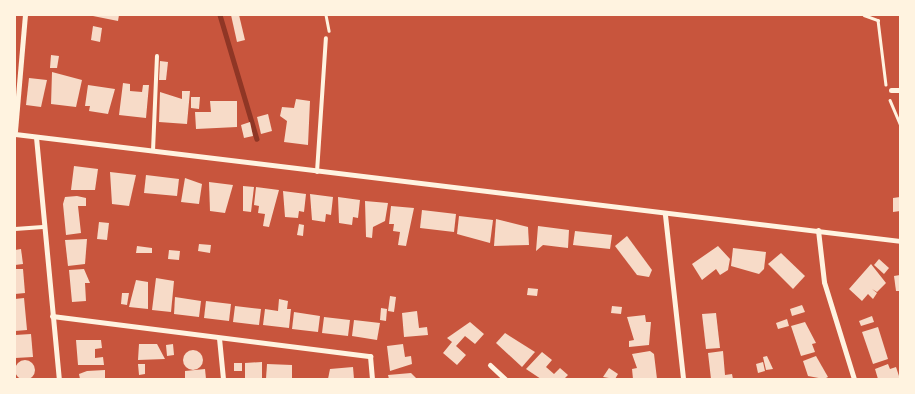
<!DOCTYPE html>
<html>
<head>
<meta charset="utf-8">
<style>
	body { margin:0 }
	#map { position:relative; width:915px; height:394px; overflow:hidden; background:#c8553d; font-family:Ubuntu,sans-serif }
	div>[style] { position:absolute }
	.stream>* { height:4.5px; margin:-2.25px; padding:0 2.25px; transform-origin:2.25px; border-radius:2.25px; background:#8f3625 }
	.building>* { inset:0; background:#f7dbc8 }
	.round { border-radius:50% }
	.path>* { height:2.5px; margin:-1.25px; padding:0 1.25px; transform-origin:1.25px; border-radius:1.25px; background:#fff3e0 }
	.service>* { height:4px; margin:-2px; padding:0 2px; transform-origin:2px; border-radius:2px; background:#fff3e0 }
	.minor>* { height:5px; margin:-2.5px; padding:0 2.5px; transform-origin:2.5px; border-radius:2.5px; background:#fff3e0 }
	span { translate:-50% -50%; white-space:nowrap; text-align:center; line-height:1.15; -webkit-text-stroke:4px #fff3e0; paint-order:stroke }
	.frame { position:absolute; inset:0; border:16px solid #fff3e0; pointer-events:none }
</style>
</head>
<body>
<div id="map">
	<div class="stream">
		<i style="left:220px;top:15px;width:129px;rotate:73.4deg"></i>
	</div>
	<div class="building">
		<i style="clip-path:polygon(88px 15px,119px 15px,118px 21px)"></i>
		<i style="clip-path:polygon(231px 15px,239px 15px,245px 40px,237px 42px)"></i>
		<i style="clip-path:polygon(93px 26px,102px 28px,100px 42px,91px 40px)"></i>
		<i style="clip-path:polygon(51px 55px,59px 56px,57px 68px,50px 68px)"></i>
		<i style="clip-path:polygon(160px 61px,168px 62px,166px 80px,159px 80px)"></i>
		<i style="clip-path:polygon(52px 72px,82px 80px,76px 107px,51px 104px)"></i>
		<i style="clip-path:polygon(29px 78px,47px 80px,41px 107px,26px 105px)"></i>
		<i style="clip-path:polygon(123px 83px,130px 84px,130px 91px,142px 92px,143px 85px,149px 85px,146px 118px,119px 115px)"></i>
		<i style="clip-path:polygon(88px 85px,115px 89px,108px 114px,89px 111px,90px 106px,85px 106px)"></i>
		<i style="clip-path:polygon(182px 91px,190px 91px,187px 124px,159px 122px,160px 92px,182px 99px)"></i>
		<i style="clip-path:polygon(191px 97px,200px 97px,199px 109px,191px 108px)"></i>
		<i style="clip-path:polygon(296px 99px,310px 101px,308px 145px,284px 142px,287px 121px,280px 116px,282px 107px,294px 108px)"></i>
		<i style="clip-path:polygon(210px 101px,237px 101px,237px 127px,196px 129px,195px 112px,211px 112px)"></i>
		<i style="clip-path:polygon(268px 114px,272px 131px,261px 134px,257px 117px)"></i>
		<i style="clip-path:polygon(250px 122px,253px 136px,244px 138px,241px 125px)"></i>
		<i style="clip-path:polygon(74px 166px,98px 169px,95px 190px,71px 190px)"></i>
		<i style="clip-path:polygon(110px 172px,136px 175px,129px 206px,112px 204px)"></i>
		<i style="clip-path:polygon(146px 175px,179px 179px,177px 196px,144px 193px)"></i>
		<i style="clip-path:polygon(185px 178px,202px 184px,199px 204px,181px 202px)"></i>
		<i style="clip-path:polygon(209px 182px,233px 185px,225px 213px,210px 211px)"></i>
		<i style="clip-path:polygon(243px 186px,254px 187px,251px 212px,243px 211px)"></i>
		<i style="clip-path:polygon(256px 187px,279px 190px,269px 227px,263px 226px,265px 214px,258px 213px,259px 206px,254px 205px)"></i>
		<i style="clip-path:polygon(283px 191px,306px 194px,304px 212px,299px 211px,298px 218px,285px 217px)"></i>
		<i style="clip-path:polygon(310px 194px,333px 197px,331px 215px,326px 214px,325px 222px,312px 220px)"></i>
		<i style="clip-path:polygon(77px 196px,86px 198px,86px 206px,78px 206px,81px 233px,66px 235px,63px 204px,65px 197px)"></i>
		<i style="clip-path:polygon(338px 197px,360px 200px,358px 218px,353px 217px,352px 225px,339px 223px)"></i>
		<i style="clip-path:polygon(900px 197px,900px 211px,893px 212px,893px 198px)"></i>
		<i style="clip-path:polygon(365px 201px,388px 203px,385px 221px,373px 227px,372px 238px,366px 237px)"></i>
		<i style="clip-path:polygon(391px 206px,414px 208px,406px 246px,398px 245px,400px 232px,393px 231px,394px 224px,389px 224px)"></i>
		<i style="clip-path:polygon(422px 210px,456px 214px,454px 232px,420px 228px)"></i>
		<i style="clip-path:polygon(459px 216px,493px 220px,490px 243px,457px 234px)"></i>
		<i style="clip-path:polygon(496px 219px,528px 227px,529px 245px,494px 246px)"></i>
		<i style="clip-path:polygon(99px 222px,109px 223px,107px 240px,97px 239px)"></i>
		<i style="clip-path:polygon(299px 224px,304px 225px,303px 236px,297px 235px)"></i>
		<i style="clip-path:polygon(538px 226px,569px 230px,568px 248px,543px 245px,536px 251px)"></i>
		<i style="clip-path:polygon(575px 231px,612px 235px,610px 249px,573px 245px)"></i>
		<i style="clip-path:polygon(627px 236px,652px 270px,649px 277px,637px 275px,615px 246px)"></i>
		<i style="clip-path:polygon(87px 239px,85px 264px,68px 266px,65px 240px)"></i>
		<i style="clip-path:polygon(199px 244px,211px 245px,210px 253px,198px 251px)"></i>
		<i style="clip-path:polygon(137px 246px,152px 248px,152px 253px,136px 253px)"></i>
		<i style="clip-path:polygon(718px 246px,730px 259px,728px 270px,720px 275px,716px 269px,702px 280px,692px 264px)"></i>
		<i style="clip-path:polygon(733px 248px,766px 252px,764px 269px,759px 274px,731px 266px)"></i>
		<i style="clip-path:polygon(21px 249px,23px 264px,15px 265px,15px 250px)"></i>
		<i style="clip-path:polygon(169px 250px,180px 251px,179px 260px,168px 259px)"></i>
		<i style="clip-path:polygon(781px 253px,805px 276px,793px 289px,768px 264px)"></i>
		<i style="clip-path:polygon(879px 259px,889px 268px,884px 274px,874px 265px)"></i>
		<i style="clip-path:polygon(871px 264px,886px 283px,877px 292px,872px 289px,877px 293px,873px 299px,868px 294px,862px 301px,849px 289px)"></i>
		<i style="clip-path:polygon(15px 269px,23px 269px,25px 293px,15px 294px)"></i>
		<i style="clip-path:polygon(84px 269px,90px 283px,85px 283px,86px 301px,72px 302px,69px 270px)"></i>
		<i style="clip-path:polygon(900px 275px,900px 291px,896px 291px,894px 276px)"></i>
		<i style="clip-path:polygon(156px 278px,174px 281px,171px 312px,152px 310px)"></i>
		<i style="clip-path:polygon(136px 280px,148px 282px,148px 309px,129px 307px)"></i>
		<i style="clip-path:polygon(528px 288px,538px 289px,537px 296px,527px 295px)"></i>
		<i style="clip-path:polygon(122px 293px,129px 293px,127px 305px,121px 304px)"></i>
		<i style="clip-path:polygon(390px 296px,396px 297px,394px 312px,388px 311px)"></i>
		<i style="clip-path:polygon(175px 297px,201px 301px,199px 317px,174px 314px)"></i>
		<i style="clip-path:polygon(24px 298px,27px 330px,15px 331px,15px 299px)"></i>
		<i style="clip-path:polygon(279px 299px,288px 301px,287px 309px,291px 309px,289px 328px,263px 325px,265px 309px,278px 311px)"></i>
		<i style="clip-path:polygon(206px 301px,231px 304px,229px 321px,204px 318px)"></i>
		<i style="clip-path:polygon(802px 305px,805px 312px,792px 316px,790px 309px)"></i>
		<i style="clip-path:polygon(235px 306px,261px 309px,259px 325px,233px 322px)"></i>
		<i style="clip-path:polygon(612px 306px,622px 307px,621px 314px,611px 313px)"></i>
		<i style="clip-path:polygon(381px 308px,387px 309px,386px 321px,380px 320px)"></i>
		<i style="clip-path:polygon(417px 311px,419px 328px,427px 327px,428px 335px,404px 337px,402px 313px)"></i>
		<i style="clip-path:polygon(294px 312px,320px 316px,318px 332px,292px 329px)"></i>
		<i style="clip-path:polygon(716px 313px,720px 348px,706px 349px,702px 314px)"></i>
		<i style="clip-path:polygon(645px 315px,646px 322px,651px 322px,649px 345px,629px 347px,629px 341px,634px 340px,627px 317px)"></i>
		<i style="clip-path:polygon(872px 316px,874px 322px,861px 326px,859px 321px)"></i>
		<i style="clip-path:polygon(324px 317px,350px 320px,348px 336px,322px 333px)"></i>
		<i style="clip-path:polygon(787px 319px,789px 326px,778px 329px,776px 323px)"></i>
		<i style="clip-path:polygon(354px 320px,380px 323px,377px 340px,352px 336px)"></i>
		<i style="clip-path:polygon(470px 322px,484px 334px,475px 344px,465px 336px,456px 346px,466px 355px,457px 365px,443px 353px,452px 342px,447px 338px)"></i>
		<i style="clip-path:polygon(805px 322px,816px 343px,812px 344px,815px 352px,801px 356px,791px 326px)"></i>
		<i style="clip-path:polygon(878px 327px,888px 359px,873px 364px,862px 332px)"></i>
		<i style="clip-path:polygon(505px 333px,535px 352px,522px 367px,496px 343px)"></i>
		<i style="clip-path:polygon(31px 334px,33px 357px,15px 358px,15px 335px)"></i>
		<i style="clip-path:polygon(76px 340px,101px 340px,102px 348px,95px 349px,95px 358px,103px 357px,104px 365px,78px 365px)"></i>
		<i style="clip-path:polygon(157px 344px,165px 359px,138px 360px,139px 344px)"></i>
		<i style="clip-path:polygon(173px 344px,174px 355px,167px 356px,166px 345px)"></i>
		<i style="clip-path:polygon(403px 344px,405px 357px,411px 356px,412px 364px,390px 371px,387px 346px)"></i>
		<i class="round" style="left:183px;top:350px;width:20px;height:20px"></i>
		<i style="clip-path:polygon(650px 351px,654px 354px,657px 379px,633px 379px,632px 369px,637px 368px,632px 354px)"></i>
		<i style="clip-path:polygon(723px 351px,725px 375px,732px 374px,733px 379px,711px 379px,708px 353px)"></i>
		<i style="clip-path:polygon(542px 352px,552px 360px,546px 367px,554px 374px,560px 368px,568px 375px,564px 379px,541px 379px,526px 369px)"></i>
		<i style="clip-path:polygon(767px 356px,773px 369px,766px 370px,763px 357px)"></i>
		<i style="clip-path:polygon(816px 356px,828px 377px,824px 379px,808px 376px,803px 361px)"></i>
		<i class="round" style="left:15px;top:360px;width:20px;height:20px"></i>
		<i style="clip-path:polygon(262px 362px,262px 379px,245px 379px,245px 363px)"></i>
		<i style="clip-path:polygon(763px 362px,765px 371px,758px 373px,756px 364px)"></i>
		<i style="clip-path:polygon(234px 363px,242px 363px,242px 371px,234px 371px)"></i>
		<i style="clip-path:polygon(138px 364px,145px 364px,145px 374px,139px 375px)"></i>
		<i style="clip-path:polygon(267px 364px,292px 365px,292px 379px,266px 379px)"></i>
		<i style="clip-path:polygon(888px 364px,890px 369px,896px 367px,900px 379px,878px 379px,875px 369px)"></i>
		<i style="clip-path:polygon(353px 367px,354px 379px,328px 379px,330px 369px)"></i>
		<i style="clip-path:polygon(609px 368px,618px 374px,615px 379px,603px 377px)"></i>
		<i style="clip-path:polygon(205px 369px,206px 379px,185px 379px,185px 371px)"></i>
		<i style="clip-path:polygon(105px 370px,105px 379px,80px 379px,79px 374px,87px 371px)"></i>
		<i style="clip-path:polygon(411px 373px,417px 379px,389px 379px,388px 375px)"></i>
	</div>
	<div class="path">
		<i style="left:326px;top:15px;width:16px;rotate:79deg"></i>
		<i style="left:864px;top:15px;width:15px;rotate:20deg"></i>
		<i style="left:878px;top:20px;width:65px;rotate:83deg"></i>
		<i style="left:890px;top:100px;width:26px;rotate:67deg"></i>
	</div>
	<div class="service">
		<i style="left:153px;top:151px;width:95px;rotate:-87.6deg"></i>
		<i style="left:317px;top:172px;width:134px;rotate:-86.2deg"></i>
		<i style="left:15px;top:229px;width:28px;rotate:-4deg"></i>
	</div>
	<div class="minor">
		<i style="left:891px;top:90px;width:9px"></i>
		<i style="left:15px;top:131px;width:116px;rotate:-85.1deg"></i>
		<i style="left:15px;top:134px;width:891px;rotate:6.89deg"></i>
		<i style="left:36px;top:137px;width:243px;rotate:84.6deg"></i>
		<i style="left:665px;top:215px;width:165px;rotate:83.7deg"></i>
		<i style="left:818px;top:230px;width:52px;rotate:83.4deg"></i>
		<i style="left:824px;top:282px;width:102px;rotate:72.8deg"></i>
		<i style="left:52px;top:316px;width:321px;rotate:7.2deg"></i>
		<i style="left:370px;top:356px;width:23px;rotate:85deg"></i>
		<i style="left:219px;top:338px;width:41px;rotate:84.4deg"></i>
		<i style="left:490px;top:365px;width:21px;rotate:43deg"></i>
	</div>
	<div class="frame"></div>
</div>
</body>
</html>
